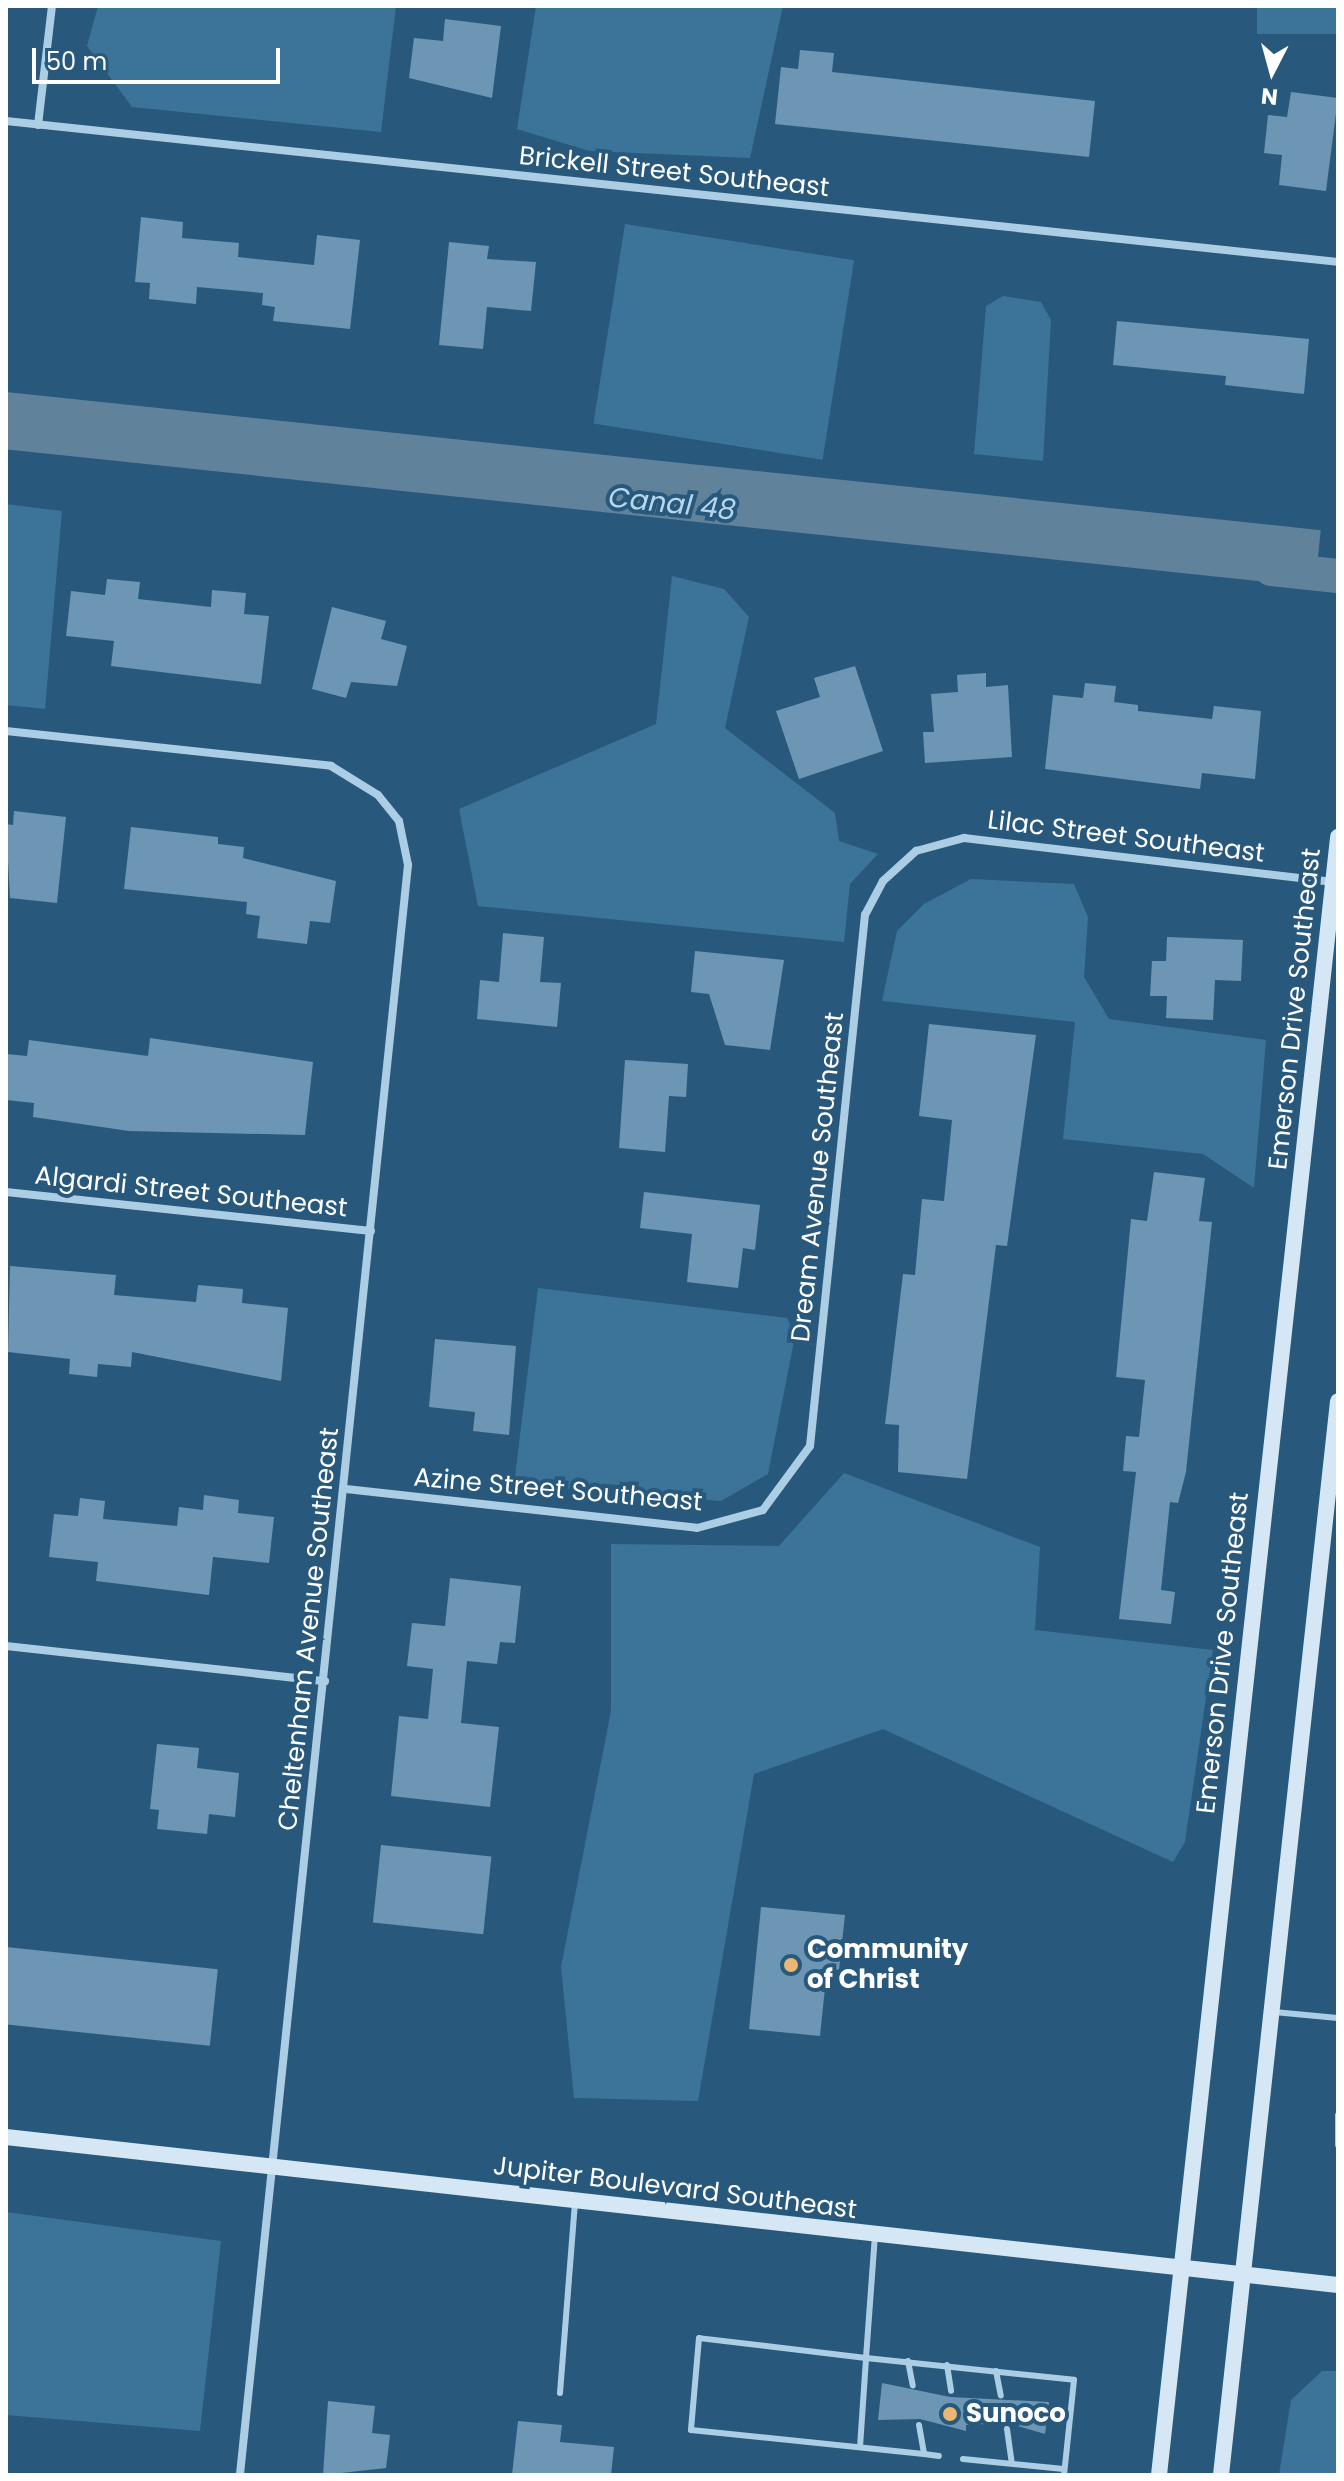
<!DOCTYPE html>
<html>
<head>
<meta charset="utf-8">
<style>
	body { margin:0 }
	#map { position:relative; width:1344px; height:2481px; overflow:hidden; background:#28597c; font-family:Poppins,sans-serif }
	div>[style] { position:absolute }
	.green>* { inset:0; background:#3c7399; transform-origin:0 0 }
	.water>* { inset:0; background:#60839b; transform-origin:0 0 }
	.canal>* { height:34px; margin:-17px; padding:0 17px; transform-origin:17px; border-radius:17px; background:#60839b }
	.building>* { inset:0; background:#6c96b3; transform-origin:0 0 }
	.lane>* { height:6px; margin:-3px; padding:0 3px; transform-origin:3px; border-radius:3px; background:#accee4 }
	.street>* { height:8px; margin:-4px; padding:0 4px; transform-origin:4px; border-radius:4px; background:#accee4 }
	.secondary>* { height:16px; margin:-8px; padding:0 8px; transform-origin:8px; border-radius:8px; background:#d5e7f4 }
	.dots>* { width:22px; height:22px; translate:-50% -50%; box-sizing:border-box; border:4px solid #28597c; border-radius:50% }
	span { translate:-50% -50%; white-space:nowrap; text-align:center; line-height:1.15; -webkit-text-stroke:8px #28597c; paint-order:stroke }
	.street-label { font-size:26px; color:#fff }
	.poi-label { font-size:26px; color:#fff; font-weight:700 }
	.left { translate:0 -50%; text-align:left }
	.water-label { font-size:28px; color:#b8d7ec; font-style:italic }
	.frame { position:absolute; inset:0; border:8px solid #fff; pointer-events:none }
	.north { position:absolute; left:1232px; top:32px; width:80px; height:80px; -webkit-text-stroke:6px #28597c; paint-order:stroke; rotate:186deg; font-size:22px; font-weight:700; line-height:32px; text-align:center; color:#fff }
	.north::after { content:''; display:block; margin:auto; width:28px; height:36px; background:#fff; clip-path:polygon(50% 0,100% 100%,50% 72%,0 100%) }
	.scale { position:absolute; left:32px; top:48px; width:248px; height:36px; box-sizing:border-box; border:4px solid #fff; border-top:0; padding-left:10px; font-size:24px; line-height:28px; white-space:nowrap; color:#fff; -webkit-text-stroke:6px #28597c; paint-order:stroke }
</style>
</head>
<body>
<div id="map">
	<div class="green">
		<div style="clip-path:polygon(98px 6px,396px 6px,381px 132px,132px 107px,87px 46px)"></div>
		<div style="clip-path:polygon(536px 6px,783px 6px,750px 158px,589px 151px,517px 129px)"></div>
		<div style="left:1257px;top:6px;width:81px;height:28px"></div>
		<div style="left:625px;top:224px;width:232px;height:202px;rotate:9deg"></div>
		<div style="clip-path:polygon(1003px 296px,1041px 302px,1051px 320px,1043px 461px,974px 454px,986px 306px)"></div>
		<div style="clip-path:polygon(6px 504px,62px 511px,45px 709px,6px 705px)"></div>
		<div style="clip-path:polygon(672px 576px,724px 589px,749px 617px,725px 728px,835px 813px,839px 841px,878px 854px,850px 884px,844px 942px,478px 906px,459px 809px,656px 724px)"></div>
		<div style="clip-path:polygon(971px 879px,1074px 884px,1088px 917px,1084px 977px,1109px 1019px,1266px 1040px,1254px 1188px,1203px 1154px,1063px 1139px,1075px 1022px,882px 1001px,897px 931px,924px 904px)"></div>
		<div style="clip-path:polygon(538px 1288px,787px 1318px,795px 1336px,768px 1474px,721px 1501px,514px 1484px)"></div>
		<div style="clip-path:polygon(844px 1473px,1040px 1547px,1035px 1630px,1213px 1650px,1185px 1842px,1173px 1862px,883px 1729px,754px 1774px,698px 2101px,574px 2098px,561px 1967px,611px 1711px,611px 1544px,779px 1546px)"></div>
		<div style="clip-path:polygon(6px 2212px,221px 2241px,200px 2431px,6px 2415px)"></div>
		<div style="clip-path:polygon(1322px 2371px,1338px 2371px,1338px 2475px,1279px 2475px,1291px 2400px)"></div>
	</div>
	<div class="water">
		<div style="left:6px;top:392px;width:1322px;height:57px;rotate:6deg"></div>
	</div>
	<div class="canal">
		<div style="left:1271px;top:569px;width:67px;rotate:6deg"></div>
	</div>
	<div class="building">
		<div style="clip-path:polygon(445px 19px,501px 26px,492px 98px,409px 78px,414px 38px,443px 41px)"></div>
		<div style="clip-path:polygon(800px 50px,834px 53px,832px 72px,1095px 101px,1089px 157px,775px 124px,781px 67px,798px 69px)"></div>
		<div style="clip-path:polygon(1291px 92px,1338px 98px,1326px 191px,1279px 185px,1282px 155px,1264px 153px,1268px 115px,1287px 117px)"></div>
		<div style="clip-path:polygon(141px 217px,183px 222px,182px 238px,239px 243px,238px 257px,314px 265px,317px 235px,360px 240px,350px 329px,273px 321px,275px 307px,262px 305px,263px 293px,197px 287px,196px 304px,149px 299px,150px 283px,135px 282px)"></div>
		<div style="clip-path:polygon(449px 242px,489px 246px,487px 259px,536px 262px,531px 311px,487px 307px,483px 349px,439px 345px)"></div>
		<div style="clip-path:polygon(1117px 321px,1309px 339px,1304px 394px,1225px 385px,1226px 376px,1113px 365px)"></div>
		<div style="clip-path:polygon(107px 579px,140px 582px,138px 599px,211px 607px,212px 590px,246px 593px,244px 614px,269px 616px,261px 684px,111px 666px,114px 641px,66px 636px,71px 591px,105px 595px)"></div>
		<div style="clip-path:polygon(332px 607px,386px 621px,381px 639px,407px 646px,397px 686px,351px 682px,346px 698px,312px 689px)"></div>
		<div style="clip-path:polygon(855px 666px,883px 751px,799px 779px,776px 711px,820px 697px,814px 678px)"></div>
		<div style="clip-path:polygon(986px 673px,986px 687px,1008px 685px,1012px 757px,925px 763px,923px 732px,934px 732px,931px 694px,958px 692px,957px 675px)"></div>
		<div style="clip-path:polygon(1085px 683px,1116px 686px,1114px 702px,1138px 705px,1138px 711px,1212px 719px,1214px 706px,1261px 711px,1255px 779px,1202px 773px,1200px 789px,1045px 769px,1053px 695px,1083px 698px)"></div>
		<div style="clip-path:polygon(14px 811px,66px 817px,57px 903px,10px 898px,6px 824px,13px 825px)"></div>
		<div style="clip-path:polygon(131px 827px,218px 837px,218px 844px,244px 847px,243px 858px,336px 881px,330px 923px,310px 921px,307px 944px,257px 938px,260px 916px,246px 914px,247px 902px,124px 889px)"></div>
		<div style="clip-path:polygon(503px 933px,544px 937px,540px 982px,561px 983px,557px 1027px,477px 1019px,480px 980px,499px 982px)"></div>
		<div style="clip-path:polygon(1167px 937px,1243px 940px,1241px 981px,1215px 980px,1213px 1020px,1166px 1018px,1167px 996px,1150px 996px,1152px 961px,1166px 961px)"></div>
		<div style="clip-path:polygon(695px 951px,784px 960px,770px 1050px,725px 1045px,709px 994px,691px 992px)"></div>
		<div style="clip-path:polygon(929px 1024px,1036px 1035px,1007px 1246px,996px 1245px,967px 1479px,898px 1472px,899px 1425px,885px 1424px,903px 1274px,915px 1275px,922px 1199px,944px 1201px,952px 1120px,919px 1116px)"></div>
		<div style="clip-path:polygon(150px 1038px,313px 1062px,305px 1135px,129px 1131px,33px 1117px,34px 1103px,6px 1100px,6px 1054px,27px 1056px,29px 1040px,148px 1056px)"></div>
		<div style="clip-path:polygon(625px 1060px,688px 1064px,686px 1097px,669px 1096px,665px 1152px,619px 1148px)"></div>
		<div style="clip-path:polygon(1154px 1172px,1205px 1178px,1199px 1221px,1212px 1222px,1186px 1472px,1178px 1503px,1170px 1502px,1161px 1590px,1175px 1592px,1171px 1624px,1119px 1619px,1136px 1472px,1123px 1471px,1126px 1436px,1139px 1437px,1145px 1380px,1116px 1377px,1131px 1219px,1147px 1221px)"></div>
		<div style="clip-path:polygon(644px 1192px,760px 1205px,755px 1250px,743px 1248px,738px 1288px,687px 1282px,692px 1234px,640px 1228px)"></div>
		<div style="clip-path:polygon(10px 1266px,116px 1275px,114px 1295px,196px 1302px,198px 1285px,243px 1289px,242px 1303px,288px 1308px,281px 1381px,132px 1352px,131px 1367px,98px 1364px,97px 1377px,69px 1374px,70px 1359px,8px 1352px)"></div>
		<div style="clip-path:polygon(435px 1339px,516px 1346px,509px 1435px,473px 1431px,475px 1412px,429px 1407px)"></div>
		<div style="clip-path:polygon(204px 1495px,239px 1500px,238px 1513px,274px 1517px,269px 1563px,213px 1557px,209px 1595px,96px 1581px,98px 1562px,49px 1557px,54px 1514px,78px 1516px,80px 1498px,105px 1501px,103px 1519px,177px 1526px,179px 1507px,203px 1510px)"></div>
		<div style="clip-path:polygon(450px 1578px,521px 1586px,515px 1643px,500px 1642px,497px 1664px,467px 1661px,461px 1723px,499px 1727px,490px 1807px,391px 1796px,399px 1716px,428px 1719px,433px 1669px,407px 1666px,412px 1623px,445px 1626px)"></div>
		<div style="clip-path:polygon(157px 1744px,199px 1748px,197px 1768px,239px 1773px,235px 1817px,209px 1814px,207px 1834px,157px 1829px,159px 1810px,150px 1809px)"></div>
		<div style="left:381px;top:1845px;width:111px;height:78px;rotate:6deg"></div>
		<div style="clip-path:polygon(761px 1907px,845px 1915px,839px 1970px,827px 1969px,820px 2036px,749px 2029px)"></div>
		<div style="left:6px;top:1947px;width:213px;height:77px;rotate:6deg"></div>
		<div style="clip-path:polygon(882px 2383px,950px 2397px,1049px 2402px,1045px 2434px,1007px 2423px,966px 2425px,966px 2431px,920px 2419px,878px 2420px)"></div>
		<div style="clip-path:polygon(328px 2401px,375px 2406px,372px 2433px,390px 2435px,386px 2468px,323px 2475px)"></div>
		<div style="clip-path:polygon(518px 2421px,562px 2425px,560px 2442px,614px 2447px,611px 2475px,512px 2475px)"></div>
	</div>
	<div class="lane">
		<div style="left:1274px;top:2012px;width:64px;rotate:5.4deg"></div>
		<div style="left:1338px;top:2115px;width:30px;rotate:90deg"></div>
		<div style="left:875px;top:2235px;width:123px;rotate:94.2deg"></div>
		<div style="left:866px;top:2358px;width:209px;rotate:6deg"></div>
		<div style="left:1074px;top:2380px;width:96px;rotate:96deg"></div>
		<div style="left:908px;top:2361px;width:25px;rotate:79deg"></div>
		<div style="left:947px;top:2365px;width:26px;rotate:81deg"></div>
		<div style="left:996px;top:2371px;width:25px;rotate:79deg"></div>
		<div style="left:560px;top:2393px;width:193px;rotate:-85.5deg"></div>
		<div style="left:919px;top:2425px;width:29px;rotate:80deg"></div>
		<div style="left:1007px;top:2429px;width:34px;rotate:82deg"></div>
		<div style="left:860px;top:2447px;width:89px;rotate:-86.1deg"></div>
		<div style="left:866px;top:2358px;width:168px;rotate:-173.2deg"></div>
		<div style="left:699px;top:2338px;width:92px;rotate:95deg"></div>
		<div style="left:691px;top:2430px;width:234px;rotate:5.9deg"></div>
		<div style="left:924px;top:2454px;width:15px;rotate:8deg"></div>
		<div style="left:963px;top:2459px;width:101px;rotate:5.7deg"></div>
	</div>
	<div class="street">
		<div style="left:6px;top:121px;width:1339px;rotate:6.04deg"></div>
		<div style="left:38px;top:125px;width:120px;rotate:-83.3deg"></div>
		<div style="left:6px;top:731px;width:327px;rotate:6.1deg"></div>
		<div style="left:331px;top:766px;width:55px;rotate:31.7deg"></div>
		<div style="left:378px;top:795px;width:33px;rotate:51deg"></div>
		<div style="left:399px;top:821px;width:45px;rotate:78.4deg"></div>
		<div style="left:408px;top:865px;width:1619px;rotate:95.96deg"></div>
		<div style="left:6px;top:1192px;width:367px;rotate:6.1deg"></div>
		<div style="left:346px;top:1489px;width:353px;rotate:6.3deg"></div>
		<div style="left:697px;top:1528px;width:68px;rotate:-15.3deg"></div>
		<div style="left:763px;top:1510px;width:79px;rotate:-53.7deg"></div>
		<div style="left:810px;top:1446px;width:534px;rotate:-84.09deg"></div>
		<div style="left:865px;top:915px;width:38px;rotate:-62deg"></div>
		<div style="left:883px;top:881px;width:45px;rotate:-42.3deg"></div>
		<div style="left:916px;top:851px;width:50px;rotate:-15.2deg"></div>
		<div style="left:964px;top:838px;width:372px;rotate:6.8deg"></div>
		<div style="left:6px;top:1646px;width:321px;rotate:6.3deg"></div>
	</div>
	<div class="secondary">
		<div style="left:6px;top:2137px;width:1340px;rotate:6.34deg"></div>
		<div style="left:1159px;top:2475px;width:1648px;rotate:-83.76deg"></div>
		<div style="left:1221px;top:2475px;width:1080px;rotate:-83.78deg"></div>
	</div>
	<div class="dots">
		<div style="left:791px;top:1965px;background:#ebb773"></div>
		<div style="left:950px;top:2414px;background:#ebb773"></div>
	</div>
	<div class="street-label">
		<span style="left:674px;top:172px;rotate:6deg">Brickell Street Southeast</span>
		<span style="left:1126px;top:837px;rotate:7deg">Lilac Street Southeast</span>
		<span style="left:1295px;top:1009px;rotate:-84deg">Emerson Drive Southeast</span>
		<span style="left:818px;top:1177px;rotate:-84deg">Dream Avenue Southeast</span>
		<span style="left:191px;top:1192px;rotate:6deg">Algardi Street Southeast</span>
		<span style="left:558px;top:1490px;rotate:5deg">Azine Street Southeast</span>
		<span style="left:309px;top:1629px;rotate:-84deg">Cheltenham Avenue Southeast</span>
		<span style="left:1223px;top:1653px;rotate:-84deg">Emerson Drive Southeast</span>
		<span style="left:675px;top:2188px;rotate:7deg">Jupiter Boulevard Southeast</span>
	</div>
	<div class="poi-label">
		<span class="left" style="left:807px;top:1965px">Community<br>of Christ</span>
		<span class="left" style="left:966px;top:2414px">Sunoco</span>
	</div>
	<div class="water-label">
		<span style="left:672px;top:504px;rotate:6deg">Canal 48</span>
	</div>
	<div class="frame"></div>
	<div class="north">N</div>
	<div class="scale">50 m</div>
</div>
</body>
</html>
